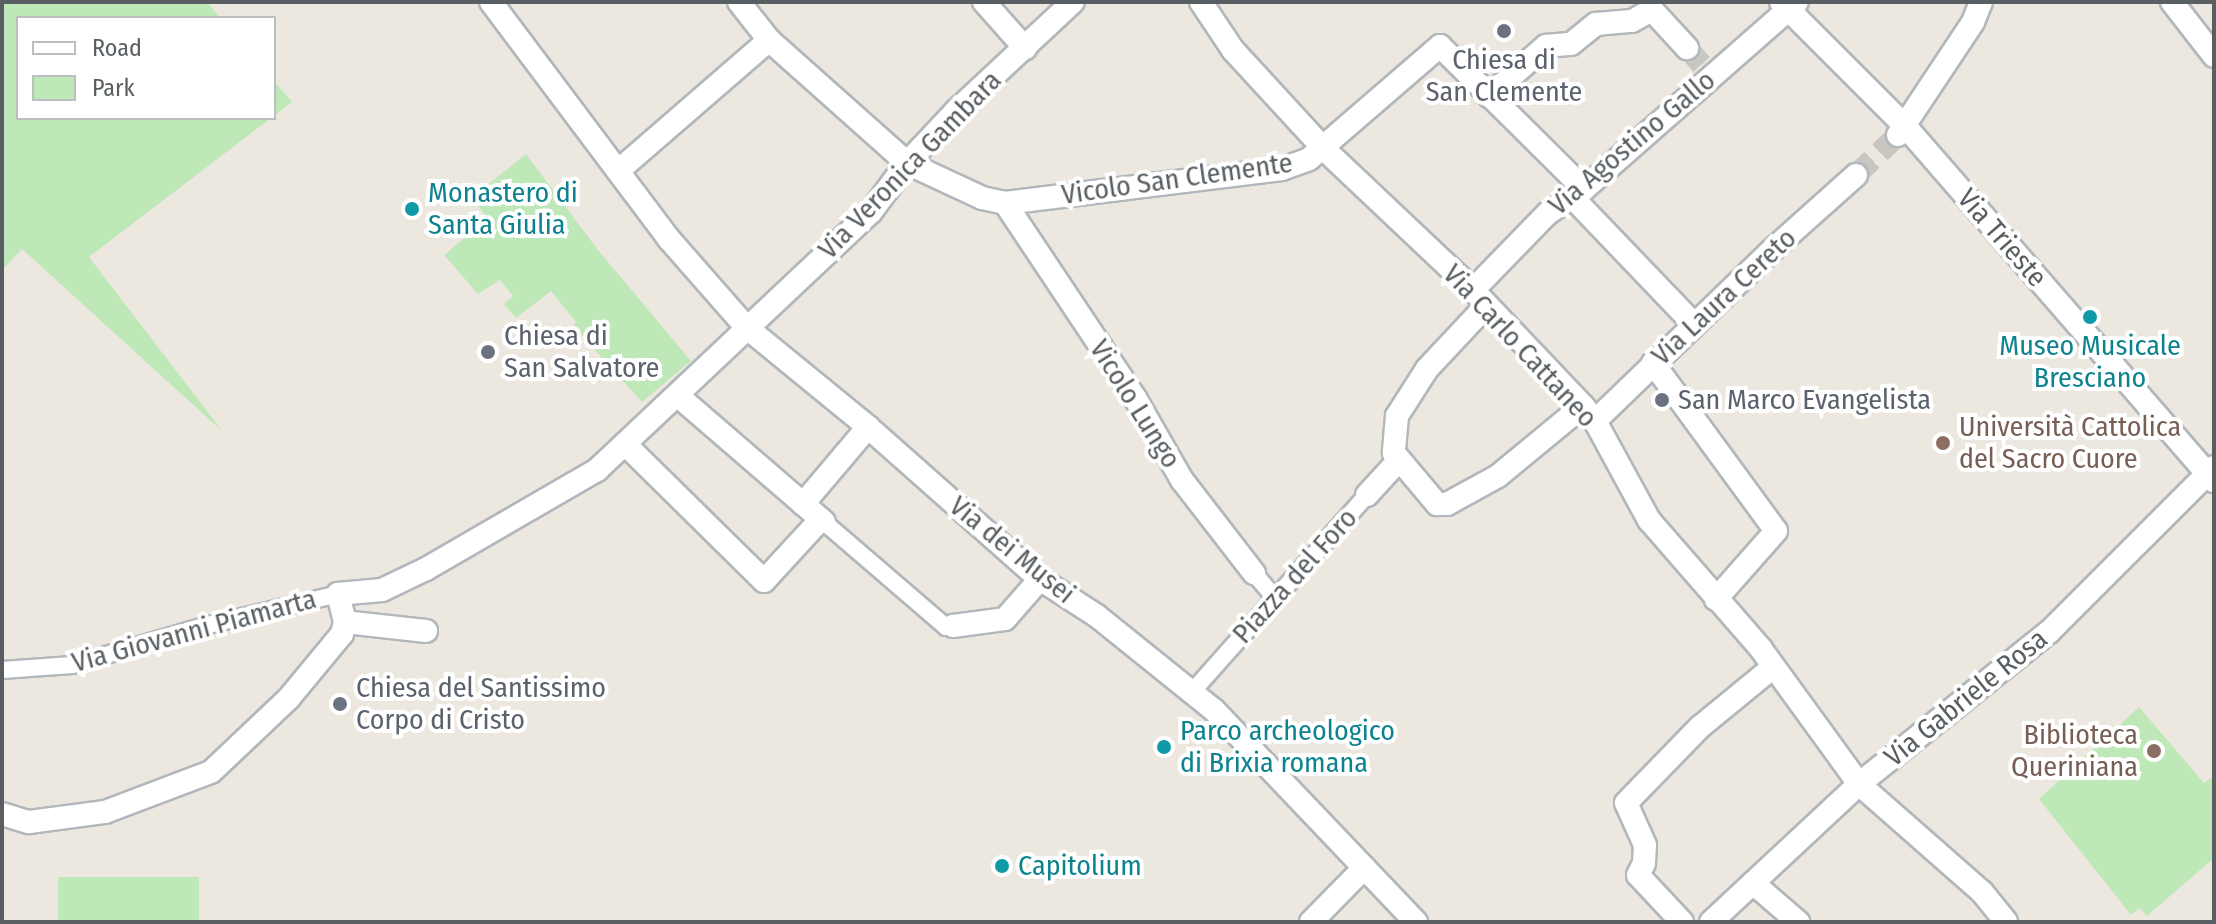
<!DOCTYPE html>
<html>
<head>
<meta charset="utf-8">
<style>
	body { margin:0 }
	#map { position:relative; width:2216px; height:924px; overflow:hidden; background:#ede8df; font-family:"Fira Sans Condensed",sans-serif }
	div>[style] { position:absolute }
	.green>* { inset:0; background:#bfe8b8; transform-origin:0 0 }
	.minor-tunnel>* { height:22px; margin-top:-11px; transform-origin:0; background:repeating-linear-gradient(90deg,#c8c6c0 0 22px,transparent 0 33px) }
	.roads { filter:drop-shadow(2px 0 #b2b7bc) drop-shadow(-2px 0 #b2b7bc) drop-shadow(0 2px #b2b7bc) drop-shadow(0 -2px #b2b7bc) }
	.pedestrian>* { height:16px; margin:-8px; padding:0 8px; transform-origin:8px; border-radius:8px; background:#fff }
	.minor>* { height:22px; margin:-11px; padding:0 11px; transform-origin:11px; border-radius:11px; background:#fff }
	.dots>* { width:22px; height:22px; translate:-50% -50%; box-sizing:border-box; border:4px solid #fff; border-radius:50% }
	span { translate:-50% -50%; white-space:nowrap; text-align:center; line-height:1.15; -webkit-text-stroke:8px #fff; paint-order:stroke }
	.worship-label { font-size:28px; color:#5b616d }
	.left { translate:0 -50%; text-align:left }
	.street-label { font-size:28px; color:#585e62 }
	.culture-label { font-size:28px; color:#0d838f }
	.education-label { font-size:28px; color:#785e54 }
	.right { translate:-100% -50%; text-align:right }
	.frame { position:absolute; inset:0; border:4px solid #585e62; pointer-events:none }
	.legend { position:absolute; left:16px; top:16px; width:260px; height:104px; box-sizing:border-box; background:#fff; border:2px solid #bcbfc0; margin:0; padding:10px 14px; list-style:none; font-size:24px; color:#585e62 }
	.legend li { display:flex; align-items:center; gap:16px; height:40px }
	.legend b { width:40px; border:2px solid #bcbfc0 }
</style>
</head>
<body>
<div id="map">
	<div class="green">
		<div style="clip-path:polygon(2px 2px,207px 2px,220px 18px,18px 18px,18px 118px,271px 118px,89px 257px,223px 432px,22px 249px,2px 270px)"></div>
		<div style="clip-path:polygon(274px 81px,292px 102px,274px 116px)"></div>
		<div style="clip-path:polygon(526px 154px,598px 250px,691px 361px,642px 402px,573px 326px,576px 322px,551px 291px,516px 318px,504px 304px,513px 296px,500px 280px,478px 294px,444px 255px,488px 218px,471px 198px)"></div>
		<div style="clip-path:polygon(2139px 707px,2204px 783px,2214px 776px,2214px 858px,2147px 916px,2139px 908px,2131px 915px,2039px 799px)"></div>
		<div style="left:199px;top:877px;width:45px;height:141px;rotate:90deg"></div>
	</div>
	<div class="minor-tunnel">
		<div style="left:1687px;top:48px;width:31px;rotate:48deg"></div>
		<div style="left:1856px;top:175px;width:58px;rotate:-43.6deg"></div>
	</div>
	<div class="roads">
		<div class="pedestrian">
			<div style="left:824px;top:522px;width:161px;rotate:40.7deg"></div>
			<div style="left:946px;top:627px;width:7px;rotate:-8deg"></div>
			<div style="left:1254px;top:573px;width:33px;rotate:50deg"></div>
			<div style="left:2px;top:670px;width:70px;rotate:-4.1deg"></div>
			<div style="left:72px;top:665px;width:142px;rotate:-16.4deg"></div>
			<div style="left:208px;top:625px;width:134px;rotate:-13.4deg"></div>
			<div style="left:1192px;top:692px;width:264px;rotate:-48.4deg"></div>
		</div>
		<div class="minor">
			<div style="left:491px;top:2px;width:296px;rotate:53.1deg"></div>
			<div style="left:669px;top:239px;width:117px;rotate:48.8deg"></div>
			<div style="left:746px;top:327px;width:158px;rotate:39.3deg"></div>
			<div style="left:868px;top:427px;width:230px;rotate:41.5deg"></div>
			<div style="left:1040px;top:579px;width:68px;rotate:33deg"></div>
			<div style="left:1097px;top:616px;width:150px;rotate:38.8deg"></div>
			<div style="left:1214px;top:710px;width:293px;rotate:46.4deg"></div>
			<div style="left:739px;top:2px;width:48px;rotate:51.7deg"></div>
			<div style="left:769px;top:40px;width:185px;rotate:41.7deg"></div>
			<div style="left:907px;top:163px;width:83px;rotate:25deg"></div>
			<div style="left:982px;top:198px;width:24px;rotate:12deg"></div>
			<div style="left:1005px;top:203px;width:279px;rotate:-7deg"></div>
			<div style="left:1282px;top:169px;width:29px;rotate:-20deg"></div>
			<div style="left:1309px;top:159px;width:173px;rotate:-40.8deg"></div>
			<div style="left:1440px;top:46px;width:203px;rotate:44.8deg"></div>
			<div style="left:984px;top:2px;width:62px;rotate:48.3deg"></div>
			<div style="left:1201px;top:2px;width:58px;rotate:56.3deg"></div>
			<div style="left:1233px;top:50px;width:133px;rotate:47.4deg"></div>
			<div style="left:1323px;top:148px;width:207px;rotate:43.4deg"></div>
			<div style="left:1473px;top:290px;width:160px;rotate:46.5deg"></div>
			<div style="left:1583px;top:406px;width:19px;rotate:51deg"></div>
			<div style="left:1595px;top:421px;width:113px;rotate:61.4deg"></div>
			<div style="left:1649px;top:520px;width:171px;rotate:49deg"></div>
			<div style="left:1761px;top:649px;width:167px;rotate:54deg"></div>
			<div style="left:1859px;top:784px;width:164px;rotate:41.3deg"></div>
			<div style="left:1982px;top:892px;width:38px;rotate:51deg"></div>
			<div style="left:1781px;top:2px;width:177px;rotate:45deg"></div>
			<div style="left:1906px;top:127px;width:469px;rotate:49deg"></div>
			<div style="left:2172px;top:2px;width:68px;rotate:52.1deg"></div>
			<div style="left:1489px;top:96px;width:76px;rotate:-41.3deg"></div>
			<div style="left:1546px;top:46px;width:25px;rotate:-5deg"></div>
			<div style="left:1571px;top:44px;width:32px;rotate:-39deg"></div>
			<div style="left:1596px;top:24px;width:36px;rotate:-5deg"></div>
			<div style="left:1632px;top:21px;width:23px;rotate:-29deg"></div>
			<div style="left:1652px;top:10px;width:52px;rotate:47.4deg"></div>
			<div style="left:1898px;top:135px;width:136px;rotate:-56.4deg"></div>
			<div style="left:1973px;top:22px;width:22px;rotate:-68deg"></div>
			<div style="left:618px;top:171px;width:200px;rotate:-40.9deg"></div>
			<div style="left:1572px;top:197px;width:176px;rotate:46.2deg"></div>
			<div style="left:1005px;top:203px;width:234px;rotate:56.3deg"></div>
			<div style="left:1135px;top:398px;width:95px;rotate:60.2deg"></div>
			<div style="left:1182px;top:480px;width:118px;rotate:52.3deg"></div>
			<div style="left:1473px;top:290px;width:107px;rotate:-45.8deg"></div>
			<div style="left:1548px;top:213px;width:43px;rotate:-33.7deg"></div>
			<div style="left:1584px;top:189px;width:283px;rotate:-41.3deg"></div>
			<div style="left:1485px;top:307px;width:85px;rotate:133.1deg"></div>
			<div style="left:1427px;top:369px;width:56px;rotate:122.6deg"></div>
			<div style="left:1397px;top:416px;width:37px;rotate:95deg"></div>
			<div style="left:1394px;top:453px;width:67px;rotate:49.9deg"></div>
			<div style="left:1437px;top:504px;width:10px"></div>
			<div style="left:1447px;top:504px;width:58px;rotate:-28.8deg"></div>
			<div style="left:1498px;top:476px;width:110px;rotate:-39.5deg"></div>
			<div style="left:1653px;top:363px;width:208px;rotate:53.8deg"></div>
			<div style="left:1776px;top:531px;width:91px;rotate:131.4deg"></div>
			<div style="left:677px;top:395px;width:194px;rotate:40.8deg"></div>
			<div style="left:1595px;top:421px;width:245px;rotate:-44deg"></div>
			<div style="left:1771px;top:251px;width:114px;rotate:-41.8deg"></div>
			<div style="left:625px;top:444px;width:195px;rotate:44.6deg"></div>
			<div style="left:764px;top:581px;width:84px;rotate:-47.4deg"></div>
			<div style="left:1367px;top:495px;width:47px;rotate:-47.6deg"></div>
			<div style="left:803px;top:504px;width:101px;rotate:-49.8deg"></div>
			<div style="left:953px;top:626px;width:52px;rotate:-7.7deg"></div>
			<div style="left:1005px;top:619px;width:53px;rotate:-48.8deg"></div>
			<div style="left:426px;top:631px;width:81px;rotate:-173.7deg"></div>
			<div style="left:345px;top:622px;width:29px;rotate:-104deg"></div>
			<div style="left:338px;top:594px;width:44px;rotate:-5.2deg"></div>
			<div style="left:382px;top:590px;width:49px;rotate:-25.5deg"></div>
			<div style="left:426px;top:569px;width:198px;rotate:-30.1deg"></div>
			<div style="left:597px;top:470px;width:376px;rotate:-43.3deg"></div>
			<div style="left:871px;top:212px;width:61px;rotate:-53.7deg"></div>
			<div style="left:907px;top:163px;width:73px;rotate:-46.7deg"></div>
			<div style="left:957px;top:110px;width:158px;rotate:-43deg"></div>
			<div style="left:2px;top:814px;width:28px;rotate:17deg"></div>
			<div style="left:29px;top:822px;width:77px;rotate:-7.5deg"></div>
			<div style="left:105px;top:812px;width:113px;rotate:-20.7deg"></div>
			<div style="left:211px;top:772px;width:108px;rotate:-43.5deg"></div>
			<div style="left:289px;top:698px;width:83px;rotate:-50.4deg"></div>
			<div style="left:342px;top:634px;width:12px;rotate:-76deg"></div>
			<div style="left:1753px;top:883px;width:60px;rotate:40.9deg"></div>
			<div style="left:1311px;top:922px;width:76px;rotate:-45.5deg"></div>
			<div style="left:1682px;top:922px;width:64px;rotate:-133.1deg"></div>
			<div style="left:1638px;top:875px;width:13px;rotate:-63deg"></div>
			<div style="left:1644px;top:863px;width:18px;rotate:-87deg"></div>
			<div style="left:1645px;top:845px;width:46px;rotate:-114.3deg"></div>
			<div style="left:1626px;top:803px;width:106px;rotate:-45.8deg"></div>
			<div style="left:1700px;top:727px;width:93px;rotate:-39.3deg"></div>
			<div style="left:1711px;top:922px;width:202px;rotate:-43deg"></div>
			<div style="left:1859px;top:784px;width:243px;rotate:-38.7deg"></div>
			<div style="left:2049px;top:632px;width:233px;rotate:-45deg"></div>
		</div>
	</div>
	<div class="dots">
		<div style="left:1504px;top:31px;background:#6b7280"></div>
		<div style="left:412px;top:209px;background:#0f9aa8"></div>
		<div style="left:2090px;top:317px;background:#0f9aa8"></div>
		<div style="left:488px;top:352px;background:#6b7280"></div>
		<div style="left:1662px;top:400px;background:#6b7280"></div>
		<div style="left:1943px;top:443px;background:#8d6e63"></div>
		<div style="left:340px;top:704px;background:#6b7280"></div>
		<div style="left:1164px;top:747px;background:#0f9aa8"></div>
		<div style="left:2154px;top:751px;background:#8d6e63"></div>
		<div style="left:1002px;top:866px;background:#0f9aa8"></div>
	</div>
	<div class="worship-label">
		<span style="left:1504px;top:76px">Chiesa di<br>San Clemente</span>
		<span class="left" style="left:504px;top:352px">Chiesa di<br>San Salvatore</span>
		<span class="left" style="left:1678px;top:400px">San Marco Evangelista</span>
		<span class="left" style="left:356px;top:704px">Chiesa del Santissimo<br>Corpo di Cristo</span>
	</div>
	<div class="street-label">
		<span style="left:1632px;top:143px;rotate:-40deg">Via Agostino Gallo</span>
		<span style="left:910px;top:165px;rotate:-46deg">Via Veronica Gambara</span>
		<span style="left:1177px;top:179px;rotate:-8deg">Vicolo San Clemente</span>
		<span style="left:2002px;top:238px;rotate:49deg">Via Trieste</span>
		<span style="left:1724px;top:297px;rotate:-43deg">Via Laura Cereto</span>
		<span style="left:1520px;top:346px;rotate:47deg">Via Carlo Cattaneo</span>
		<span style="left:1135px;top:404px;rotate:58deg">Vicolo Lungo</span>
		<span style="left:1012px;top:550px;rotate:39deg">Via dei Musei</span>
		<span style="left:1295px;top:576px;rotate:-48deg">Piazza del Foro</span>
		<span style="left:194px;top:631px;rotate:-15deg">Via Giovanni Piamarta</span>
		<span style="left:1966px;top:698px;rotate:-39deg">Via Gabriele Rosa</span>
	</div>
	<div class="culture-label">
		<span class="left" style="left:428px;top:209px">Monastero di<br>Santa Giulia</span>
		<span style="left:2090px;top:362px">Museo Musicale<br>Bresciano</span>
		<span class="left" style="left:1180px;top:747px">Parco archeologico<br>di Brixia romana</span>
		<span class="left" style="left:1018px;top:866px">Capitolium</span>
	</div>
	<div class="education-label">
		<span class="left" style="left:1959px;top:443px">Università Cattolica<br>del Sacro Cuore</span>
		<span class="right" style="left:2138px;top:751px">Biblioteca<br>Queriniana</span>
	</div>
	<div class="frame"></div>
	<ul class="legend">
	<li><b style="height:10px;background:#fff"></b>Road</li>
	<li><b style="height:22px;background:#bfe8b8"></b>Park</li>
	</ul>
</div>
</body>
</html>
